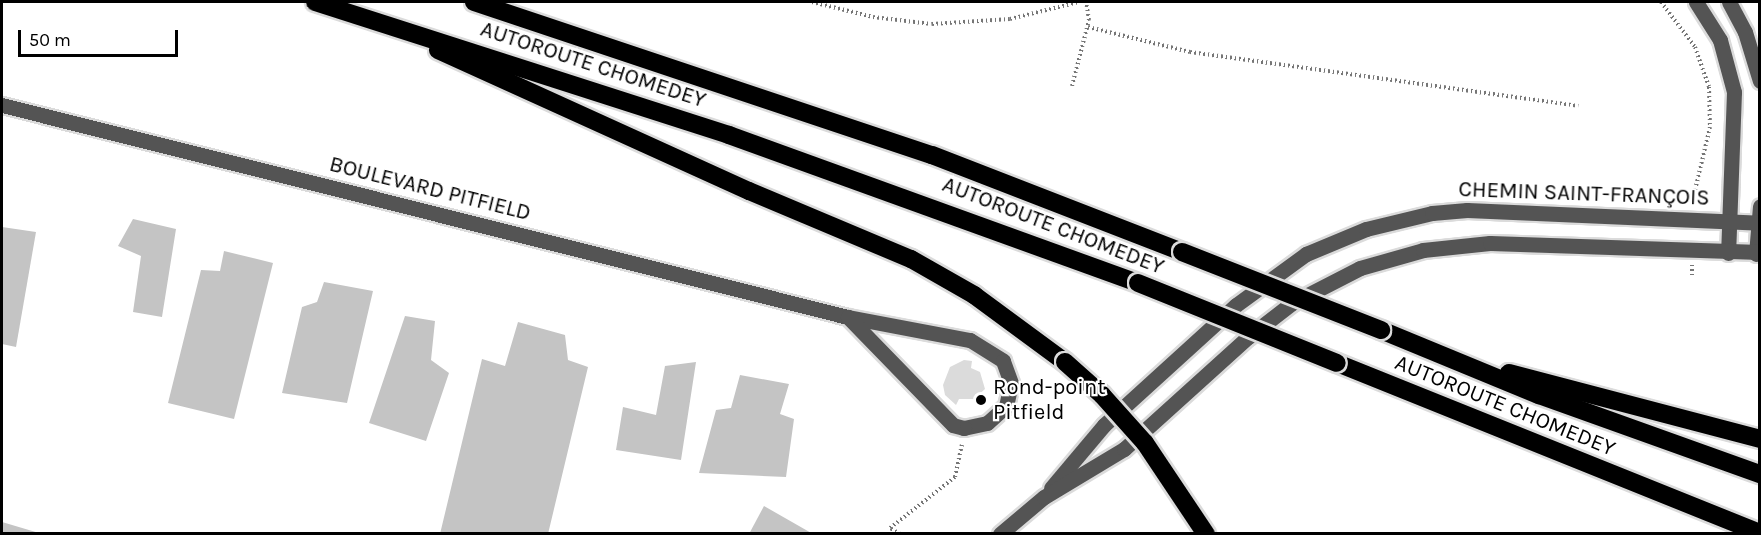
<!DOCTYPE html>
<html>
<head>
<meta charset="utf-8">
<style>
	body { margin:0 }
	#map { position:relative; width:1761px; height:535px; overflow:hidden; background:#fff; font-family:Karla,sans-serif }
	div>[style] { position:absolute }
	.green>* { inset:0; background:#dbdbdb }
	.building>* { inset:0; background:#c4c4c4 }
	.path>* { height:4px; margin-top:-2px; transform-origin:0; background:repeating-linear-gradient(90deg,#767676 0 1.5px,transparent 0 4.5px) }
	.roads { filter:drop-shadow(2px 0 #dbdbdb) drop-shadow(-2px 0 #dbdbdb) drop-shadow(0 2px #dbdbdb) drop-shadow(0 -2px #dbdbdb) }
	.minor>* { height:15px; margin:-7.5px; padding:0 7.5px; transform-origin:7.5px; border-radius:7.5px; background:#545454 }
	.highway>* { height:18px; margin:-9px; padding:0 9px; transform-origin:9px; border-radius:9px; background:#000 }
	.bridges { filter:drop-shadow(2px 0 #dbdbdb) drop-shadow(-2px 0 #dbdbdb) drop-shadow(0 2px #dbdbdb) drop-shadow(0 -2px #dbdbdb) }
	.highway-bridge>* { height:18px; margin:-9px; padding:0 9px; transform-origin:9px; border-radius:9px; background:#000 }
	.dots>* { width:16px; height:16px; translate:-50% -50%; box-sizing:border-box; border:3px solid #fff; border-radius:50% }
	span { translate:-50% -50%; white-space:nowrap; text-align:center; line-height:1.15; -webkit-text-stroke:4.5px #fff; paint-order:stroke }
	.street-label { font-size:22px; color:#000 }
	.poi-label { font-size:22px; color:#000 }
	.left { translate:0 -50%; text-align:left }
	.frame { position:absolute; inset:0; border:3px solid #000; pointer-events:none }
	.scale { position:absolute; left:18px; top:30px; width:160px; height:27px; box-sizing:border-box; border:3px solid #000; border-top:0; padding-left:8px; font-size:18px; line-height:21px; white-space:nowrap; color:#000; -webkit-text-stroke:4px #fff; paint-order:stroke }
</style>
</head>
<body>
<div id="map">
	<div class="green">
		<div style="clip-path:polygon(964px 360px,972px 361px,971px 368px,980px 372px,985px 389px,974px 399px,959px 399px,956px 405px,945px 395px,943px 385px,950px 367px)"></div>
	</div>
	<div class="building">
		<div style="clip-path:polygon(133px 219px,176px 229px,162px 317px,133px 312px,141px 256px,118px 246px)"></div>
		<div style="clip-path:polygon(2px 227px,36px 232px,16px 347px,2px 344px)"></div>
		<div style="clip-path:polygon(224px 251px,273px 263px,234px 419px,168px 403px,201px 270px,220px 271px)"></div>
		<div style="clip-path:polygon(324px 282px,373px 291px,347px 403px,282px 393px,302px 307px,317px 302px)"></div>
		<div style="clip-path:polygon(405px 316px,435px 321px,431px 360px,449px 373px,426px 441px,369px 423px)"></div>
		<div style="clip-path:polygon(518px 322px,565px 335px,568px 360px,588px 367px,548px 534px,440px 534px,482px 359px,505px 366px)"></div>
		<div style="clip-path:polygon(696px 362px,681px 460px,616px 450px,623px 407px,656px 415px,665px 366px)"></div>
		<div style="clip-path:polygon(740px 375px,789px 384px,780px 414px,794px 419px,786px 477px,699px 473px,716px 410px,731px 408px)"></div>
		<div style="clip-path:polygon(764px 506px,813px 534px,749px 534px)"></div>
		<div style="clip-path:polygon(2px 522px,39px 533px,39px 534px,2px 534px)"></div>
	</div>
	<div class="path">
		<div style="left:812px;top:2px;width:63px;rotate:13.8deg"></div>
		<div style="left:873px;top:17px;width:59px;rotate:6.8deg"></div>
		<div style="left:932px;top:24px;width:78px;rotate:-3.7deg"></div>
		<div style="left:1010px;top:19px;width:71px;rotate:-13.8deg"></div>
		<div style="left:1661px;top:2px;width:56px;rotate:52.9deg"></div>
		<div style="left:1695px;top:47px;width:42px;rotate:70.7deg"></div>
		<div style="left:1709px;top:87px;width:40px;rotate:88.6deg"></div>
		<div style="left:1710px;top:127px;width:78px;rotate:103.3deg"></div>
		<div style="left:1088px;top:27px;width:105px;rotate:13.8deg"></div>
		<div style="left:1190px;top:52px;width:392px;rotate:7.9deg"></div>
		<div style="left:1072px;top:86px;width:68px;rotate:-75.6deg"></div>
		<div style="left:1089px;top:20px;width:18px;rotate:-99deg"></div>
		<div style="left:1692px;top:265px;width:12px;rotate:90deg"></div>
		<div style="left:900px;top:534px;width:12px;rotate:-149deg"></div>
		<div style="left:890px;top:528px;width:83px;rotate:-38.1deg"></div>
		<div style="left:955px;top:477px;width:33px;rotate:-78deg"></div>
	</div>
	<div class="roads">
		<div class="minor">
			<div style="left:1696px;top:2px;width:45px;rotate:57.7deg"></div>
			<div style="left:1720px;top:40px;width:54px;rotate:74.9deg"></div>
			<div style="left:1734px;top:92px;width:161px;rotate:92.1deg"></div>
			<div style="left:1729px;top:2px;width:34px;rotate:62deg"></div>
			<div style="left:1745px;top:32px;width:51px;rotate:73deg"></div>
			<div style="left:2px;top:105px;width:872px;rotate:14.07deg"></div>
			<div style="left:848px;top:317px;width:124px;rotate:10.7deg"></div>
			<div style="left:970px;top:340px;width:39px;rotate:32deg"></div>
			<div style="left:1003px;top:361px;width:23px;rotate:70deg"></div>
			<div style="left:1011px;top:383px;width:24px;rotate:102deg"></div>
			<div style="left:1006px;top:406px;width:25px;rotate:138deg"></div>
			<div style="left:987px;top:423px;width:24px;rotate:168deg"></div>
			<div style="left:964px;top:428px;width:11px;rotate:-165deg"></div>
			<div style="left:953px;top:425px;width:151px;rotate:-134.2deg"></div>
			<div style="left:1756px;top:254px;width:48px;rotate:-85.2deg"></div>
			<div style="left:1051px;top:488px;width:82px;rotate:-49.9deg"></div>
			<div style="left:1104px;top:425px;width:178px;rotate:-42.3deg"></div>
			<div style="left:1236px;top:305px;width:87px;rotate:-36.1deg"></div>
			<div style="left:1306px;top:254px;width:65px;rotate:-22.6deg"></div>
			<div style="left:1366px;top:229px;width:68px;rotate:-13.6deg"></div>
			<div style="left:1432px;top:213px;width:35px;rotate:-5deg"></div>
			<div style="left:1467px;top:210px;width:293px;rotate:2.5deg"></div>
			<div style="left:1000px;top:534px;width:57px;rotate:-40.1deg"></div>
			<div style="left:1044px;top:497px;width:93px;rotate:-31deg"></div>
			<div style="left:1124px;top:449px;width:167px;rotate:-42.1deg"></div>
			<div style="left:1248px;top:337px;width:56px;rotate:-37.7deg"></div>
			<div style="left:1292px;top:303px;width:76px;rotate:-27.2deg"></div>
			<div style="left:1360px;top:268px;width:66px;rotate:-15.9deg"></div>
			<div style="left:1423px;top:250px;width:67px;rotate:-6deg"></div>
			<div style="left:1490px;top:243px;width:270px;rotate:1.9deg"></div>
		</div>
		<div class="highway">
			<div style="left:315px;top:2px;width:435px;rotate:17.8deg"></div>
			<div style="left:729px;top:135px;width:435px;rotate:19.9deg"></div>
			<div style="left:474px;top:2px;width:483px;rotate:18.5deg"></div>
			<div style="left:932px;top:155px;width:268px;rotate:21.2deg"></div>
			<div style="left:438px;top:50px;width:341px;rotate:24.4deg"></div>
			<div style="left:749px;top:191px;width:176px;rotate:22.8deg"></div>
			<div style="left:911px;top:259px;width:73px;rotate:29.7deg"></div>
			<div style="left:974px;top:295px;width:113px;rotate:36.4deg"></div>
			<div style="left:1381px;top:330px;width:171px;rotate:22.4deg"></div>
			<div style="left:1539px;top:395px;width:235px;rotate:19.7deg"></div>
			<div style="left:1337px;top:363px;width:456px;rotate:21.9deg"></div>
			<div style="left:1509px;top:373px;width:260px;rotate:14.7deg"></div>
		</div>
	</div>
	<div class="bridges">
		<div class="highway-bridge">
			<div style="left:1182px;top:252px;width:214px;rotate:21.4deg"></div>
			<div style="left:1138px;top:283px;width:214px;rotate:21.9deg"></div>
			<div style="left:1065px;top:362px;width:50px;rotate:41.7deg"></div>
			<div style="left:1102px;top:395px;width:64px;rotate:48.1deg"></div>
			<div style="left:1145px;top:443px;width:110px;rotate:56.2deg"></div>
		</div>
	</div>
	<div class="dots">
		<div style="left:981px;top:400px;background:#000"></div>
	</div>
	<div class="street-label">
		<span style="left:593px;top:65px;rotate:18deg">AUTOROUTE CHOMEDEY</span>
		<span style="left:430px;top:189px;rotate:14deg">BOULEVARD PITFIELD</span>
		<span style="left:1584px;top:194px;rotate:2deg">CHEMIN SAINT-FRANÇOIS</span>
		<span style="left:1053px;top:226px;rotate:21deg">AUTOROUTE CHOMEDEY</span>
		<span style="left:1505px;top:406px;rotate:22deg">AUTOROUTE CHOMEDEY</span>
	</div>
	<div class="poi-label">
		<span class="left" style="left:993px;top:400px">Rond-point<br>Pitfield</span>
	</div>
	<div class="frame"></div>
	<div class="scale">50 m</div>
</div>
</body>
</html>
